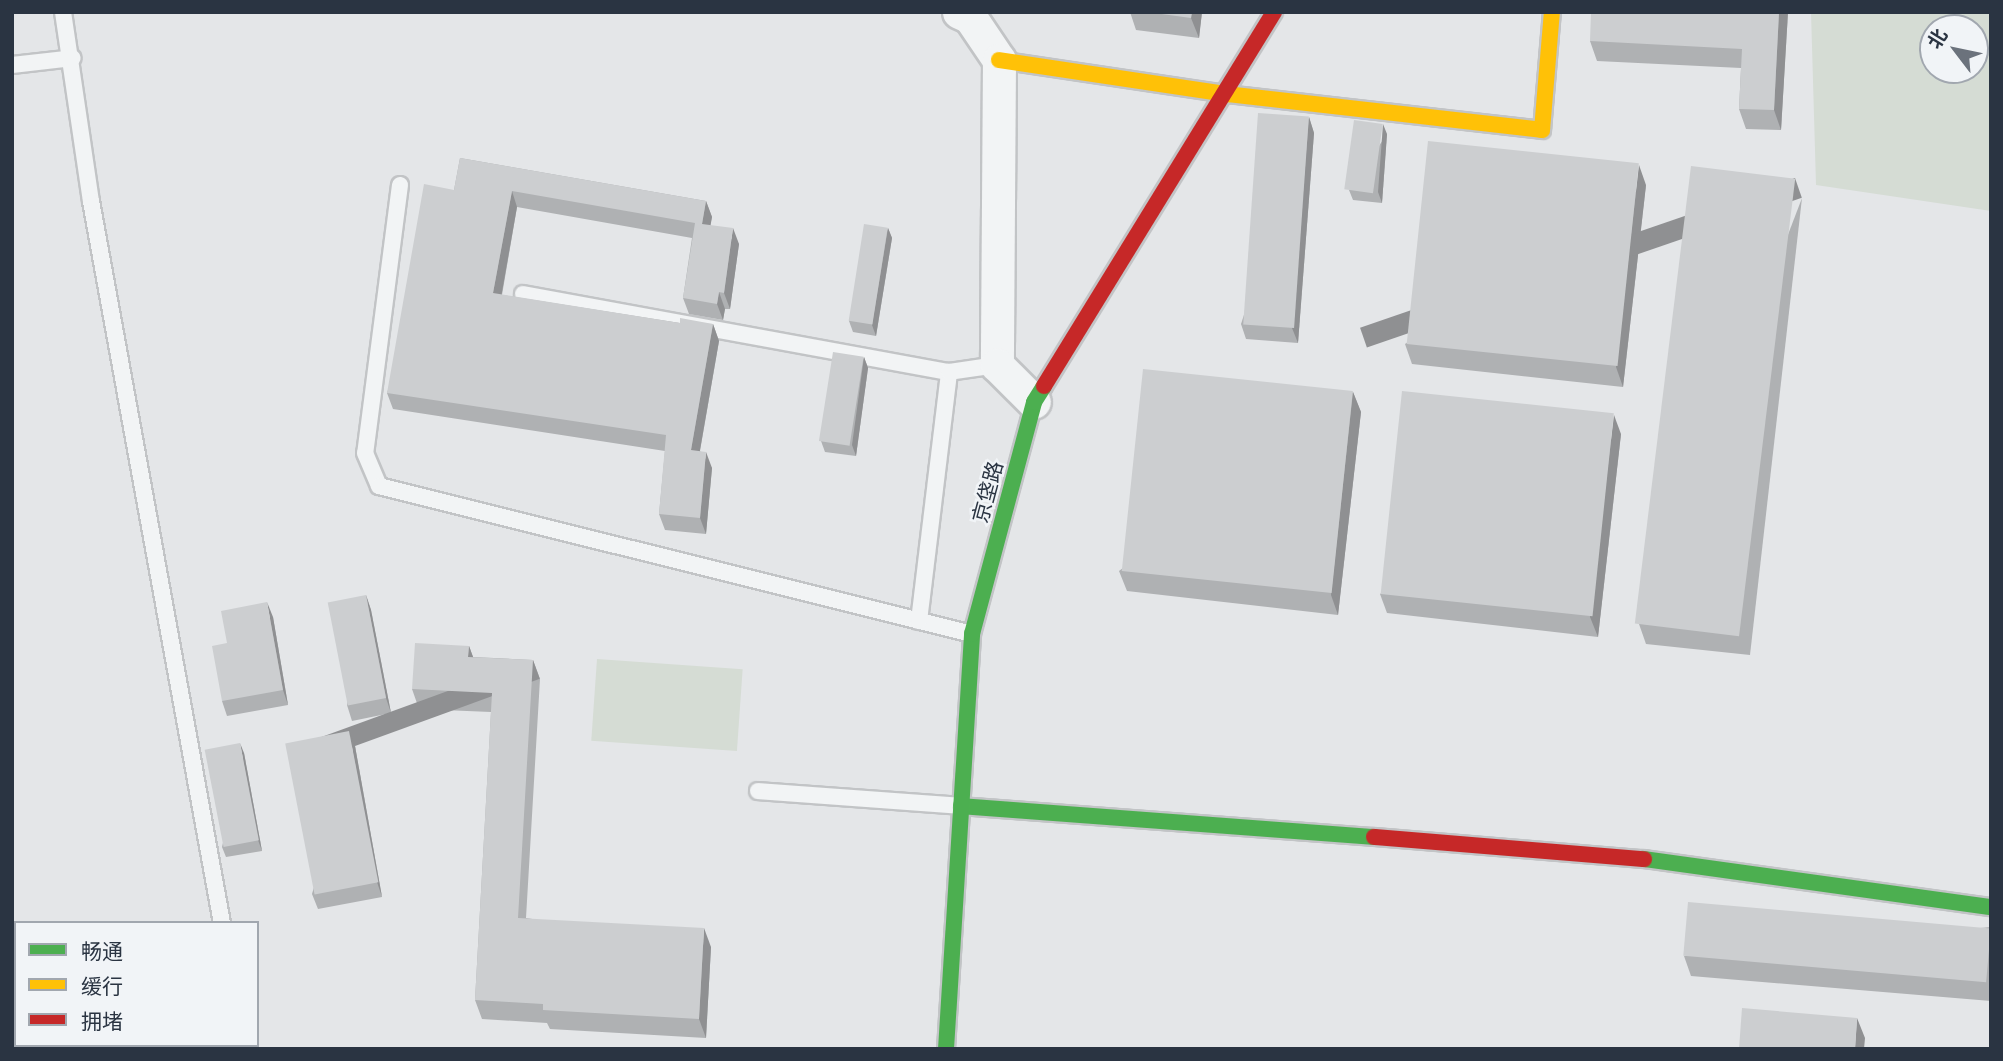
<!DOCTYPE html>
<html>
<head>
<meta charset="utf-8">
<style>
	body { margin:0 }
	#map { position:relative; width:2003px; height:1061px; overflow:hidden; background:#e4e6e8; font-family:Montserrat,"Noto Sans SC",sans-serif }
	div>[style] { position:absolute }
	.green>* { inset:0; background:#d5dcd4; transform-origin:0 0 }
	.roads { filter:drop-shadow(2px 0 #c2c4c6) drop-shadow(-2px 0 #c2c4c6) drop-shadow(0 2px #c2c4c6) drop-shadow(0 -2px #c2c4c6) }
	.lane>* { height:16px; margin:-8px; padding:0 8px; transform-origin:8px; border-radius:8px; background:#f2f4f5 }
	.street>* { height:33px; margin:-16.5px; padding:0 16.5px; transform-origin:16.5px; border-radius:16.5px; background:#f2f4f5 }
	.fast>* { height:16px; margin:-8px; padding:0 8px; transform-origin:8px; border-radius:8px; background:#4caf50 }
	.slow>* { height:16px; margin:-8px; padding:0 8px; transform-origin:8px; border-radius:8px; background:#ffc107 }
	.jam>* { height:16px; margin:-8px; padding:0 8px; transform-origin:8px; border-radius:8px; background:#c62828 }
	.wall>* { inset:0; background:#afb1b3 }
	.shaded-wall>* { inset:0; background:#8f9092; transform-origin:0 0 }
	.building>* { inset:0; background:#ccced0; transform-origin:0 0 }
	span { translate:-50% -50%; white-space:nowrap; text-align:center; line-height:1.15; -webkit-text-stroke:5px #f1f4f7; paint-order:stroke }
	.street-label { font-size:21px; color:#2a3442 }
	.frame { position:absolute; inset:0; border:14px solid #2a3442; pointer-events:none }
	.legend { position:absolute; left:14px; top:921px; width:245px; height:126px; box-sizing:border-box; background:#f1f4f7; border:2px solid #a1a7af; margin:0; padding:9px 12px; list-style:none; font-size:21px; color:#2a3442 }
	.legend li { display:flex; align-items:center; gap:14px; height:35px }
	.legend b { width:35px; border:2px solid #a1a7af }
	.north { position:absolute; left:1919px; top:14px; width:70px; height:70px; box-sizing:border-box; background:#f1f4f7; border:2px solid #a1a7af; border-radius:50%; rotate:302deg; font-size:19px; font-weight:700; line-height:28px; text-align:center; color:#2a3442 }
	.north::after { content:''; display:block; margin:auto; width:24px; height:32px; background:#6b727c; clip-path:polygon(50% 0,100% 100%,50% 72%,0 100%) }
</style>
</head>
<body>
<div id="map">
	<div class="green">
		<div style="clip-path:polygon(evenodd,1811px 12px,1991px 12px,1991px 211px,1816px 185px,1811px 12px,1933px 28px,1975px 28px,1975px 70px,1933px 70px,1933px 28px)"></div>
		<div style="left:597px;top:659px;width:146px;height:82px;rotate:4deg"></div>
	</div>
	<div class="roads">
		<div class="lane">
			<div style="left:63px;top:12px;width:191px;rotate:81.6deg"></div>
			<div style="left:91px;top:201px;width:734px;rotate:79.72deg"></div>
			<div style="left:12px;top:65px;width:61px;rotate:-6.5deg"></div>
			<div style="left:400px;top:185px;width:270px;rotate:97.4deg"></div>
			<div style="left:365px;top:453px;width:36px;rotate:67deg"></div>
			<div style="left:379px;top:486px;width:611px;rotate:14.01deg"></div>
			<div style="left:523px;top:294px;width:433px;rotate:10.4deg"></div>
			<div style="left:919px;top:621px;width:251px;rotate:-83.1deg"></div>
			<div style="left:949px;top:372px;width:49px;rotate:-8.3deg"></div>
			<div style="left:758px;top:791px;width:204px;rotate:4.2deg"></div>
			<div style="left:245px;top:1045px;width:4px;rotate:90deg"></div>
		</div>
		<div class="street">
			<div style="left:959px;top:12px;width:12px;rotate:24deg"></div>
			<div style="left:970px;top:17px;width:52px;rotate:56deg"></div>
			<div style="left:999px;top:60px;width:305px;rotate:90.4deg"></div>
			<div style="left:997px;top:365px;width:52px;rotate:45deg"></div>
		</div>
		<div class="fast">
			<div style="left:961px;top:806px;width:414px;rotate:4.3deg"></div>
			<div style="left:1644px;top:859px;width:350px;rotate:7.9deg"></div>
			<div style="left:946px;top:1049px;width:416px;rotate:-86.4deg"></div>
			<div style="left:972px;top:634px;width:240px;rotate:-75deg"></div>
			<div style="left:1034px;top:402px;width:19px;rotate:-58deg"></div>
		</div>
		<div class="slow">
			<div style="left:999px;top:60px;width:231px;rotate:8.5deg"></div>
			<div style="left:1227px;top:94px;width:317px;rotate:6.5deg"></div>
			<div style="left:1542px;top:130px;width:118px;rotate:-85.2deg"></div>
		</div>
		<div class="jam">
			<div style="left:1044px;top:386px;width:439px;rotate:-58.4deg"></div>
			<div style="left:1374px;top:837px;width:271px;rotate:4.7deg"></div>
		</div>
	</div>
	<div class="wall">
		<div style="clip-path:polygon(1130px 12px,1202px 12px,1199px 38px,1136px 30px)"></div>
		<div style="clip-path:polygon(1788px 12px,1781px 130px,1746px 129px,1739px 109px,1741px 68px,1597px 61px,1590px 41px)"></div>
		<div style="clip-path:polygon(1309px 117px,1314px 133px,1298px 343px,1246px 339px,1241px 324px)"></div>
		<div style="clip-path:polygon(1387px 134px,1382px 203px,1353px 200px,1349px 190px)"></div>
		<div style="clip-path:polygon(460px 158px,706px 201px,712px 217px,710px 225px,739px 244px,730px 309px,725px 309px,723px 320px,689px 314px,683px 298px,692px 238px,517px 207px,502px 295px,680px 323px,713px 324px,719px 341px,700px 451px,712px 468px,706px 534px,665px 530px,659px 514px,665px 451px,393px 409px,387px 393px,454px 190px)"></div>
		<div style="clip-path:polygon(1646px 185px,1623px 387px,1412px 364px,1405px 344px)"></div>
		<div style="clip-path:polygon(1802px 198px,1750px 655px,1646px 644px,1639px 624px)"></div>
		<div style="clip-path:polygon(888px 228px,892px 238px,876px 336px,853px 332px,849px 321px)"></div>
		<div style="clip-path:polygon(864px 357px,868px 368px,856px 456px,825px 452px,821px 441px)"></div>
		<div style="clip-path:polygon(1353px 392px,1361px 412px,1338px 615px,1127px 591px,1119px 571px)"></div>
		<div style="clip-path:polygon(1621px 434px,1598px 637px,1387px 613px,1380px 594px)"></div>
		<div style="clip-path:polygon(366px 595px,371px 610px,391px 713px,352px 721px,347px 705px)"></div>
		<div style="clip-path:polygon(273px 617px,288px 705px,227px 716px,222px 701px,227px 643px)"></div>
		<div style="clip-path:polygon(469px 646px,473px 657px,533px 660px,540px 679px,526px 918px,711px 947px,706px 1038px,550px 1029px,547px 1023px,482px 1019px,475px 1000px,491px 712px,419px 709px,412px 689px)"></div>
		<div style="clip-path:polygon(355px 746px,382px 897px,318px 909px,312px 894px)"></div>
		<div style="clip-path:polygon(244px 753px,262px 851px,226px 857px,222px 847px)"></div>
		<div style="clip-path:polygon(1991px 927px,1991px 1001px,1691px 976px,1684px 956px)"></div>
	</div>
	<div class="shaded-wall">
		<div style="clip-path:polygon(1192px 12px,1202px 12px,1199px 38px,1191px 18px)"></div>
		<div style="clip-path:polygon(1779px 12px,1788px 12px,1781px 130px,1774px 110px)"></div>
		<div style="clip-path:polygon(1309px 117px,1314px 133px,1298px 343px,1292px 328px)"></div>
		<div style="clip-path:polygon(1383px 124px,1387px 134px,1382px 203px,1378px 192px)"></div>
		<div style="clip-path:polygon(1639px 165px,1646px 185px,1623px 387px,1616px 367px)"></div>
		<div style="left:1795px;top:178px;width:21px;height:460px;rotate:71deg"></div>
		<div style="clip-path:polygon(512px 191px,517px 207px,499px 309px,493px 293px)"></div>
		<div style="clip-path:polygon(706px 201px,712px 217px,708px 240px,702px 224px)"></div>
		<div style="clip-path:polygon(733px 228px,739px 244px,730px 309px,724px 293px)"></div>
		<div style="clip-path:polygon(888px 228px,892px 238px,876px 336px,872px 325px)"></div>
		<div style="clip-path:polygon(719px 292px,725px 309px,723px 320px,717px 304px)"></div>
		<div style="clip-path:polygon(713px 324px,719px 341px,697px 467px,691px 450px)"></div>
		<div style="clip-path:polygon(864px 357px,868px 368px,856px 456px,852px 445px)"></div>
		<div style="clip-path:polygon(1353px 392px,1361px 412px,1338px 615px,1331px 595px)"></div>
		<div style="clip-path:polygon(1614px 415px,1621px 434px,1598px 637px,1590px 617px)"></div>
		<div style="clip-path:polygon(706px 452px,712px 468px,706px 534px,700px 518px)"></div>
		<div style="clip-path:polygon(366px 595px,371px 610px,391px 713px,386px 698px)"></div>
		<div style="clip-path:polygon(267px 602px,273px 617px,288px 705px,283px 690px)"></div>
		<div style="clip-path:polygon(469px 646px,476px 665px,468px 657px)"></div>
		<div style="left:533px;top:660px;width:20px;height:258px;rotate:70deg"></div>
		<div style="clip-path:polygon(349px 731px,355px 746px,382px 897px,377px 882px)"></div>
		<div style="clip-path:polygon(240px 743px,244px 753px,262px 851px,258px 840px)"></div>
		<div style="clip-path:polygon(704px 928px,711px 947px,706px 1038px,699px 1019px)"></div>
		<div style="clip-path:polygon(1857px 1018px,1865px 1038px,1864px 1049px,1855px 1049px)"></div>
	</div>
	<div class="building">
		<div style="clip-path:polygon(1147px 12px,1192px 12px,1191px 18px)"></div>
		<div style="clip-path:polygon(1591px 12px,1779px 12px,1774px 110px,1739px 109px,1742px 49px,1590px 41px)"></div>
		<div style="left:1258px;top:113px;width:51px;height:212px;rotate:4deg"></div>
		<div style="left:1354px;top:120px;width:29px;height:70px;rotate:8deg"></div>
		<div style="left:1428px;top:141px;width:212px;height:204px;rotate:6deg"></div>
		<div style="clip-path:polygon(460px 158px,706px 201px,702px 224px,733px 228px,724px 293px,719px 292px,717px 304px,683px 298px,695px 223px,512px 191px,493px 293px,680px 323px,680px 318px,713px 324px,691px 450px,706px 452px,700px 518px,659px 514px,666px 435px,387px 393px,424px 184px,454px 190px)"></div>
		<div style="left:1691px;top:166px;width:105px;height:461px;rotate:7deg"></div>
		<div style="left:864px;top:224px;width:24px;height:98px;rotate:9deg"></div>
		<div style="left:833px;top:352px;width:31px;height:90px;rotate:9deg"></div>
		<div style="left:1143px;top:369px;width:211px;height:203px;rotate:6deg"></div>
		<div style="left:1402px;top:391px;width:213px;height:204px;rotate:6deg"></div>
		<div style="left:366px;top:595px;width:105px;height:39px;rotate:79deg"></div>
		<div style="clip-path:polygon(267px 602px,283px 690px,222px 701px,212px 646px,227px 643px,221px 611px)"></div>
		<div style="clip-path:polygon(415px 643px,469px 646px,468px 657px,533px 660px,518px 918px,704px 928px,699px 1019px,543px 1010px,543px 1004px,475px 1000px,492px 693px,412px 689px)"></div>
		<div style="left:349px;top:731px;width:154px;height:65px;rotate:79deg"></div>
		<div style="left:240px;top:743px;width:99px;height:36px;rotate:79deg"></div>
		<div style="left:1688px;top:902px;width:304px;height:54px;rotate:5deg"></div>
		<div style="clip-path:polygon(1742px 1008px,1857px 1018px,1855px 1049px,1739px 1049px)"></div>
	</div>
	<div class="street-label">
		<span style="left:988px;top:492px;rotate:-75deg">京垡路</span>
	</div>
	<div class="frame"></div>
	<ul class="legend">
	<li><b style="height:9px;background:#4caf50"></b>畅通</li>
	<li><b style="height:9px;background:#ffc107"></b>缓行</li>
	<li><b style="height:9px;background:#c62828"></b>拥堵</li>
	</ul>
	<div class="north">北</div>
</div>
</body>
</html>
